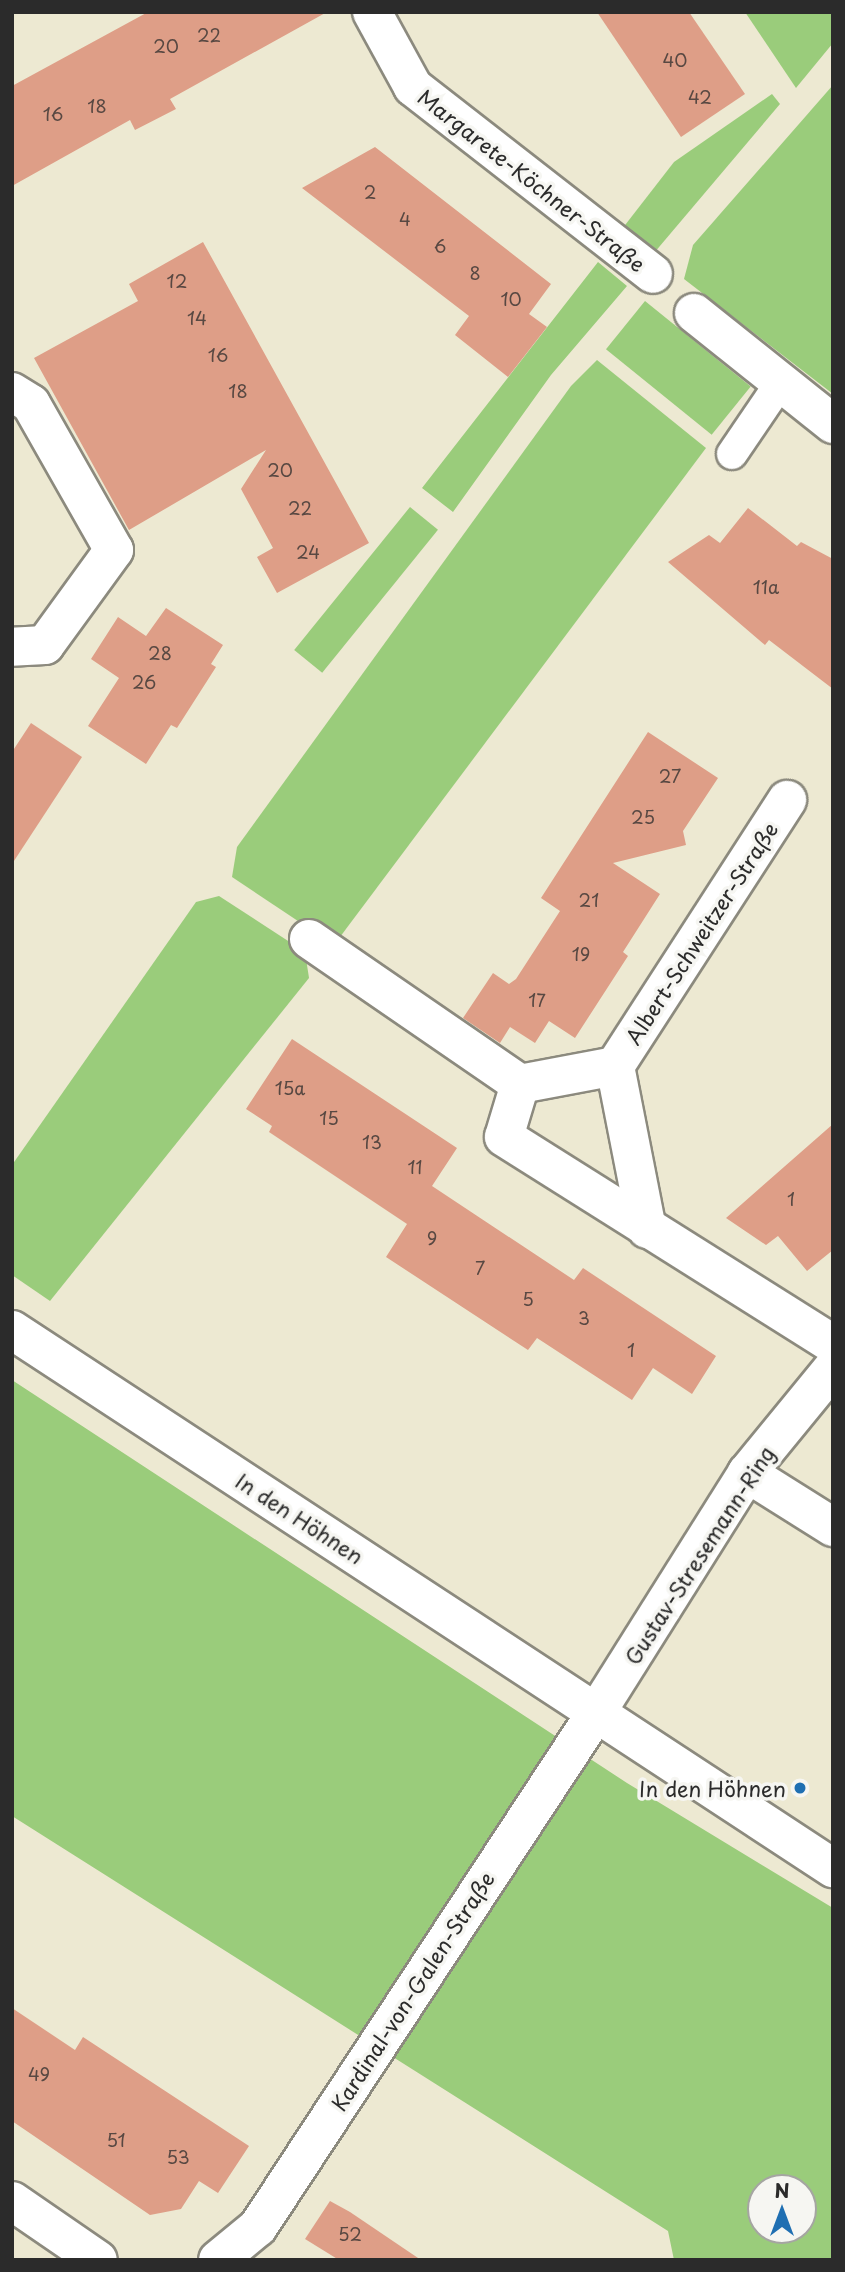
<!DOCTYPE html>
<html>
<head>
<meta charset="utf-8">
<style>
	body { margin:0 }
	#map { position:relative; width:845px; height:2272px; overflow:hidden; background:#ede9d2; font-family:"Playpen Sans",sans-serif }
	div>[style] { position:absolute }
	.green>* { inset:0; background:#9acc7b; transform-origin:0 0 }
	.building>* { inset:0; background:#de9e87 }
	.roads { filter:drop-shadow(2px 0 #8c8a7e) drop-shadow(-2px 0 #8c8a7e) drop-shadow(0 2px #8c8a7e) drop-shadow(0 -2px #8c8a7e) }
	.service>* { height:30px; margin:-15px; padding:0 15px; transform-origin:15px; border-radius:15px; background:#fff }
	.minor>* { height:38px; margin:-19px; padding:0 19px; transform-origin:19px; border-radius:19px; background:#fff }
	.tertiary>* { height:38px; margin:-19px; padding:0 19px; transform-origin:19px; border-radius:19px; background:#fff }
	.dots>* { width:19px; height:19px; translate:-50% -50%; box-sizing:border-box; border:4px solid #f6f6f2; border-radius:50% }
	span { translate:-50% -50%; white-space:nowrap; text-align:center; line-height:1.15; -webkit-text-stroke:7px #f6f6f2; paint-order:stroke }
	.number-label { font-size:18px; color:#584842 }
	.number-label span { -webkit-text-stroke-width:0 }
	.street-label { font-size:21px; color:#2b2b2b }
	.poi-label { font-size:21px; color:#2b2b2b }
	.right { translate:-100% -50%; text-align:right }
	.frame { position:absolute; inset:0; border:14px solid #2b2b2b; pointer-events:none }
	.north { position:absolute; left:747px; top:2174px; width:70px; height:70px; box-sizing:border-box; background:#f6f6f2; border:2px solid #a5a5a2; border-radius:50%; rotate:0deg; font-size:19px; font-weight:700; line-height:28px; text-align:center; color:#2b2b2b }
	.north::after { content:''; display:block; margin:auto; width:24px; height:32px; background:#1f6fb2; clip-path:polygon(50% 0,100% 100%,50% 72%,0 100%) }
</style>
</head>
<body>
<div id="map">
	<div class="green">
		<div style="clip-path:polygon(745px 12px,833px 12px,833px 43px,796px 88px)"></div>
		<div style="clip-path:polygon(833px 85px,833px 394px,684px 279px,693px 245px)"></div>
		<div style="clip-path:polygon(772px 94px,780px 104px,654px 253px,622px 229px,674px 162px)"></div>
		<div style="clip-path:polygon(598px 262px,627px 286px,551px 375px,453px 512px,422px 488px)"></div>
		<div style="left:645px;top:301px;width:136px;height:62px;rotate:39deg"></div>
		<div style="clip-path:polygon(597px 360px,706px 448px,334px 945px,232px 877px,237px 847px,571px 386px)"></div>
		<div style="left:410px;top:507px;width:36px;height:184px;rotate:39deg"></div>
		<div style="clip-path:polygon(219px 896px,305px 952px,309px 978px,50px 1301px,12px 1275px,12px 1165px,196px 902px)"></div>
		<div style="clip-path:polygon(evenodd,12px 1380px,627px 1783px,833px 1908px,833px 2260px,674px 2260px,668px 2231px,12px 1816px,12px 1380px,761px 2188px,803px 2188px,803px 2230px,761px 2230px,761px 2188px)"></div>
	</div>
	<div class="building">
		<div style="clip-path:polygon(148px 12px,327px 12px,170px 99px,176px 109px,135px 130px,130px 120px,12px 186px,12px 86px)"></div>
		<div style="clip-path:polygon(597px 12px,689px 12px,745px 94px,681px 137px)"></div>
		<div style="clip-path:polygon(375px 147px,551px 284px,529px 314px,547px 327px,508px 377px,455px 335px,469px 316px,302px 188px)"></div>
		<div style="clip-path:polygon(203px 242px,369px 543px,277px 593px,257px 557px,273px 548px,241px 489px,266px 450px,129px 530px,34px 358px,138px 301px,129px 284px)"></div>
		<div style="clip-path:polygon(748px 508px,797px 546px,801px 542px,833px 559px,833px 689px,769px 640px,765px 645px,668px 562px,709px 535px,720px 543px)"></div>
		<div style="clip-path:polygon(166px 608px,223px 645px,211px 664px,216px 667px,177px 728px,171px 725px,146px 764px,88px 726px,119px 678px,91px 659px,118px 617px,146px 636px)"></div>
		<div style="clip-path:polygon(31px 723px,82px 757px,12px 864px,12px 752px)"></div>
		<div style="clip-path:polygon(648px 732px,718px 778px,683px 831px,686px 845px,613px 863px,660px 894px,623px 952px,628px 956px,575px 1038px,549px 1021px,535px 1043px,510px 1027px,500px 1043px,463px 1018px,493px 973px,509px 984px,516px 979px,560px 911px,541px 898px)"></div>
		<div style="clip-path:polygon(292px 1039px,457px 1148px,432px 1186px,574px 1280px,583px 1268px,716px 1356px,692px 1394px,653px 1368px,632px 1400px,537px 1338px,528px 1350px,386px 1257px,407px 1224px,269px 1132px,272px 1126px,246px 1109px)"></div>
		<div style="clip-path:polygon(833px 1124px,833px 1250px,807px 1271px,778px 1236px,766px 1245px,726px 1218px)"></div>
		<div style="clip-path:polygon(12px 2008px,75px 2050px,83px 2037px,249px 2146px,218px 2193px,199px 2181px,181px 2209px,150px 2215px,12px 2121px)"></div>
		<div style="clip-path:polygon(330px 2201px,350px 2212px,421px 2260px,339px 2260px,305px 2239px)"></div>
	</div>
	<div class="roads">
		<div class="service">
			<div style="left:732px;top:454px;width:87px;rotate:-55.8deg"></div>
		</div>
		<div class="minor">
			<div style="left:372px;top:12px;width:85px;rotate:61.3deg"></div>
			<div style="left:413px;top:87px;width:304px;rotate:37.9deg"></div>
			<div style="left:694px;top:313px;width:178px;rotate:38.6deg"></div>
			<div style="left:12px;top:392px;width:22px;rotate:32deg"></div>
			<div style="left:31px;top:404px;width:168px;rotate:60.4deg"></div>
			<div style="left:114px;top:550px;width:117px;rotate:126deg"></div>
			<div style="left:45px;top:645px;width:33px;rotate:177deg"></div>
			<div style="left:309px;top:939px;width:256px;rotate:34.5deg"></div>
			<div style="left:520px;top:1084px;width:55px;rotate:106.8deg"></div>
			<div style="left:504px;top:1137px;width:389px;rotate:32.2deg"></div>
			<div style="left:615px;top:1066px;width:317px;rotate:-57.1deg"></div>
			<div style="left:520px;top:1084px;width:97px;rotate:-10.7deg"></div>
			<div style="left:615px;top:1066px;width:166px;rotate:78.9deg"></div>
			<div style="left:747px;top:1473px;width:102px;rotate:32.1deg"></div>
			<div style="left:12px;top:2201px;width:104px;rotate:34.5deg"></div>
			<div style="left:218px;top:2260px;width:52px;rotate:-39.5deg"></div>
			<div style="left:258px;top:2227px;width:615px;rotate:-56.67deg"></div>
			<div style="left:596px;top:1713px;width:284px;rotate:-57.8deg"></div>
			<div style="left:747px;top:1473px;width:136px;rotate:-50.7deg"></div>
		</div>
		<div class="tertiary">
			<div style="left:12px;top:1330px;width:982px;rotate:33.24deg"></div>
		</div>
	</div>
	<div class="dots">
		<div style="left:800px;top:1788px;background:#1f6fb2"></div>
	</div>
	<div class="number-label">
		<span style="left:209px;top:35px">22</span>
		<span style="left:166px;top:46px">20</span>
		<span style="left:675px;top:60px">40</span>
		<span style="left:700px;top:97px">42</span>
		<span style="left:97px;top:106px">18</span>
		<span style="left:53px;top:114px">16</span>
		<span style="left:370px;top:192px">2</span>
		<span style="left:405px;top:219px">4</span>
		<span style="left:440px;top:246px">6</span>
		<span style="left:475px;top:273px">8</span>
		<span style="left:177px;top:281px">12</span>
		<span style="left:511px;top:299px">10</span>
		<span style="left:197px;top:318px">14</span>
		<span style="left:218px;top:355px">16</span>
		<span style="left:238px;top:391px">18</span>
		<span style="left:280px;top:470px">20</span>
		<span style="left:300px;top:508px">22</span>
		<span style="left:308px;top:552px">24</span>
		<span style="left:766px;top:587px">11a</span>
		<span style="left:160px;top:653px">28</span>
		<span style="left:144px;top:682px">26</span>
		<span style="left:670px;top:776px">27</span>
		<span style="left:643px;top:817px">25</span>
		<span style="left:589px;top:900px">21</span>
		<span style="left:581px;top:954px">19</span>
		<span style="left:537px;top:1000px">17</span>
		<span style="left:290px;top:1088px">15a</span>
		<span style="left:329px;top:1118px">15</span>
		<span style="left:372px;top:1142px">13</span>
		<span style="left:415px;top:1167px">11</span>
		<span style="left:791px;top:1199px">1</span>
		<span style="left:432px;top:1238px">9</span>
		<span style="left:480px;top:1268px">7</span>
		<span style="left:528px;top:1299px">5</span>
		<span style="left:584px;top:1318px">3</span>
		<span style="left:631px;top:1350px">1</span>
		<span style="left:39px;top:2074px">49</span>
		<span style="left:116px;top:2140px">51</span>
		<span style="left:178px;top:2157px">53</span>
		<span style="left:350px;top:2234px">52</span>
	</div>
	<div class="street-label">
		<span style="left:532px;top:180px;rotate:38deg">Margarete-Köchner-Straße</span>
		<span style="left:701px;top:933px;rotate:-57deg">Albert-Schweitzer-Straße</span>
		<span style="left:300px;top:1518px;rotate:33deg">In den Höhnen</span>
		<span style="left:699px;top:1555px;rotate:-57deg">Gustav-Stresemann-Ring</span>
		<span style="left:412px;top:1991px;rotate:-57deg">Kardinal-von-Galen-Straße</span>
	</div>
	<div class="poi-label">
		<span class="right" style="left:786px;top:1788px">In den Höhnen</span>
	</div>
	<div class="frame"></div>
	<div class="north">N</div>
</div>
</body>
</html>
